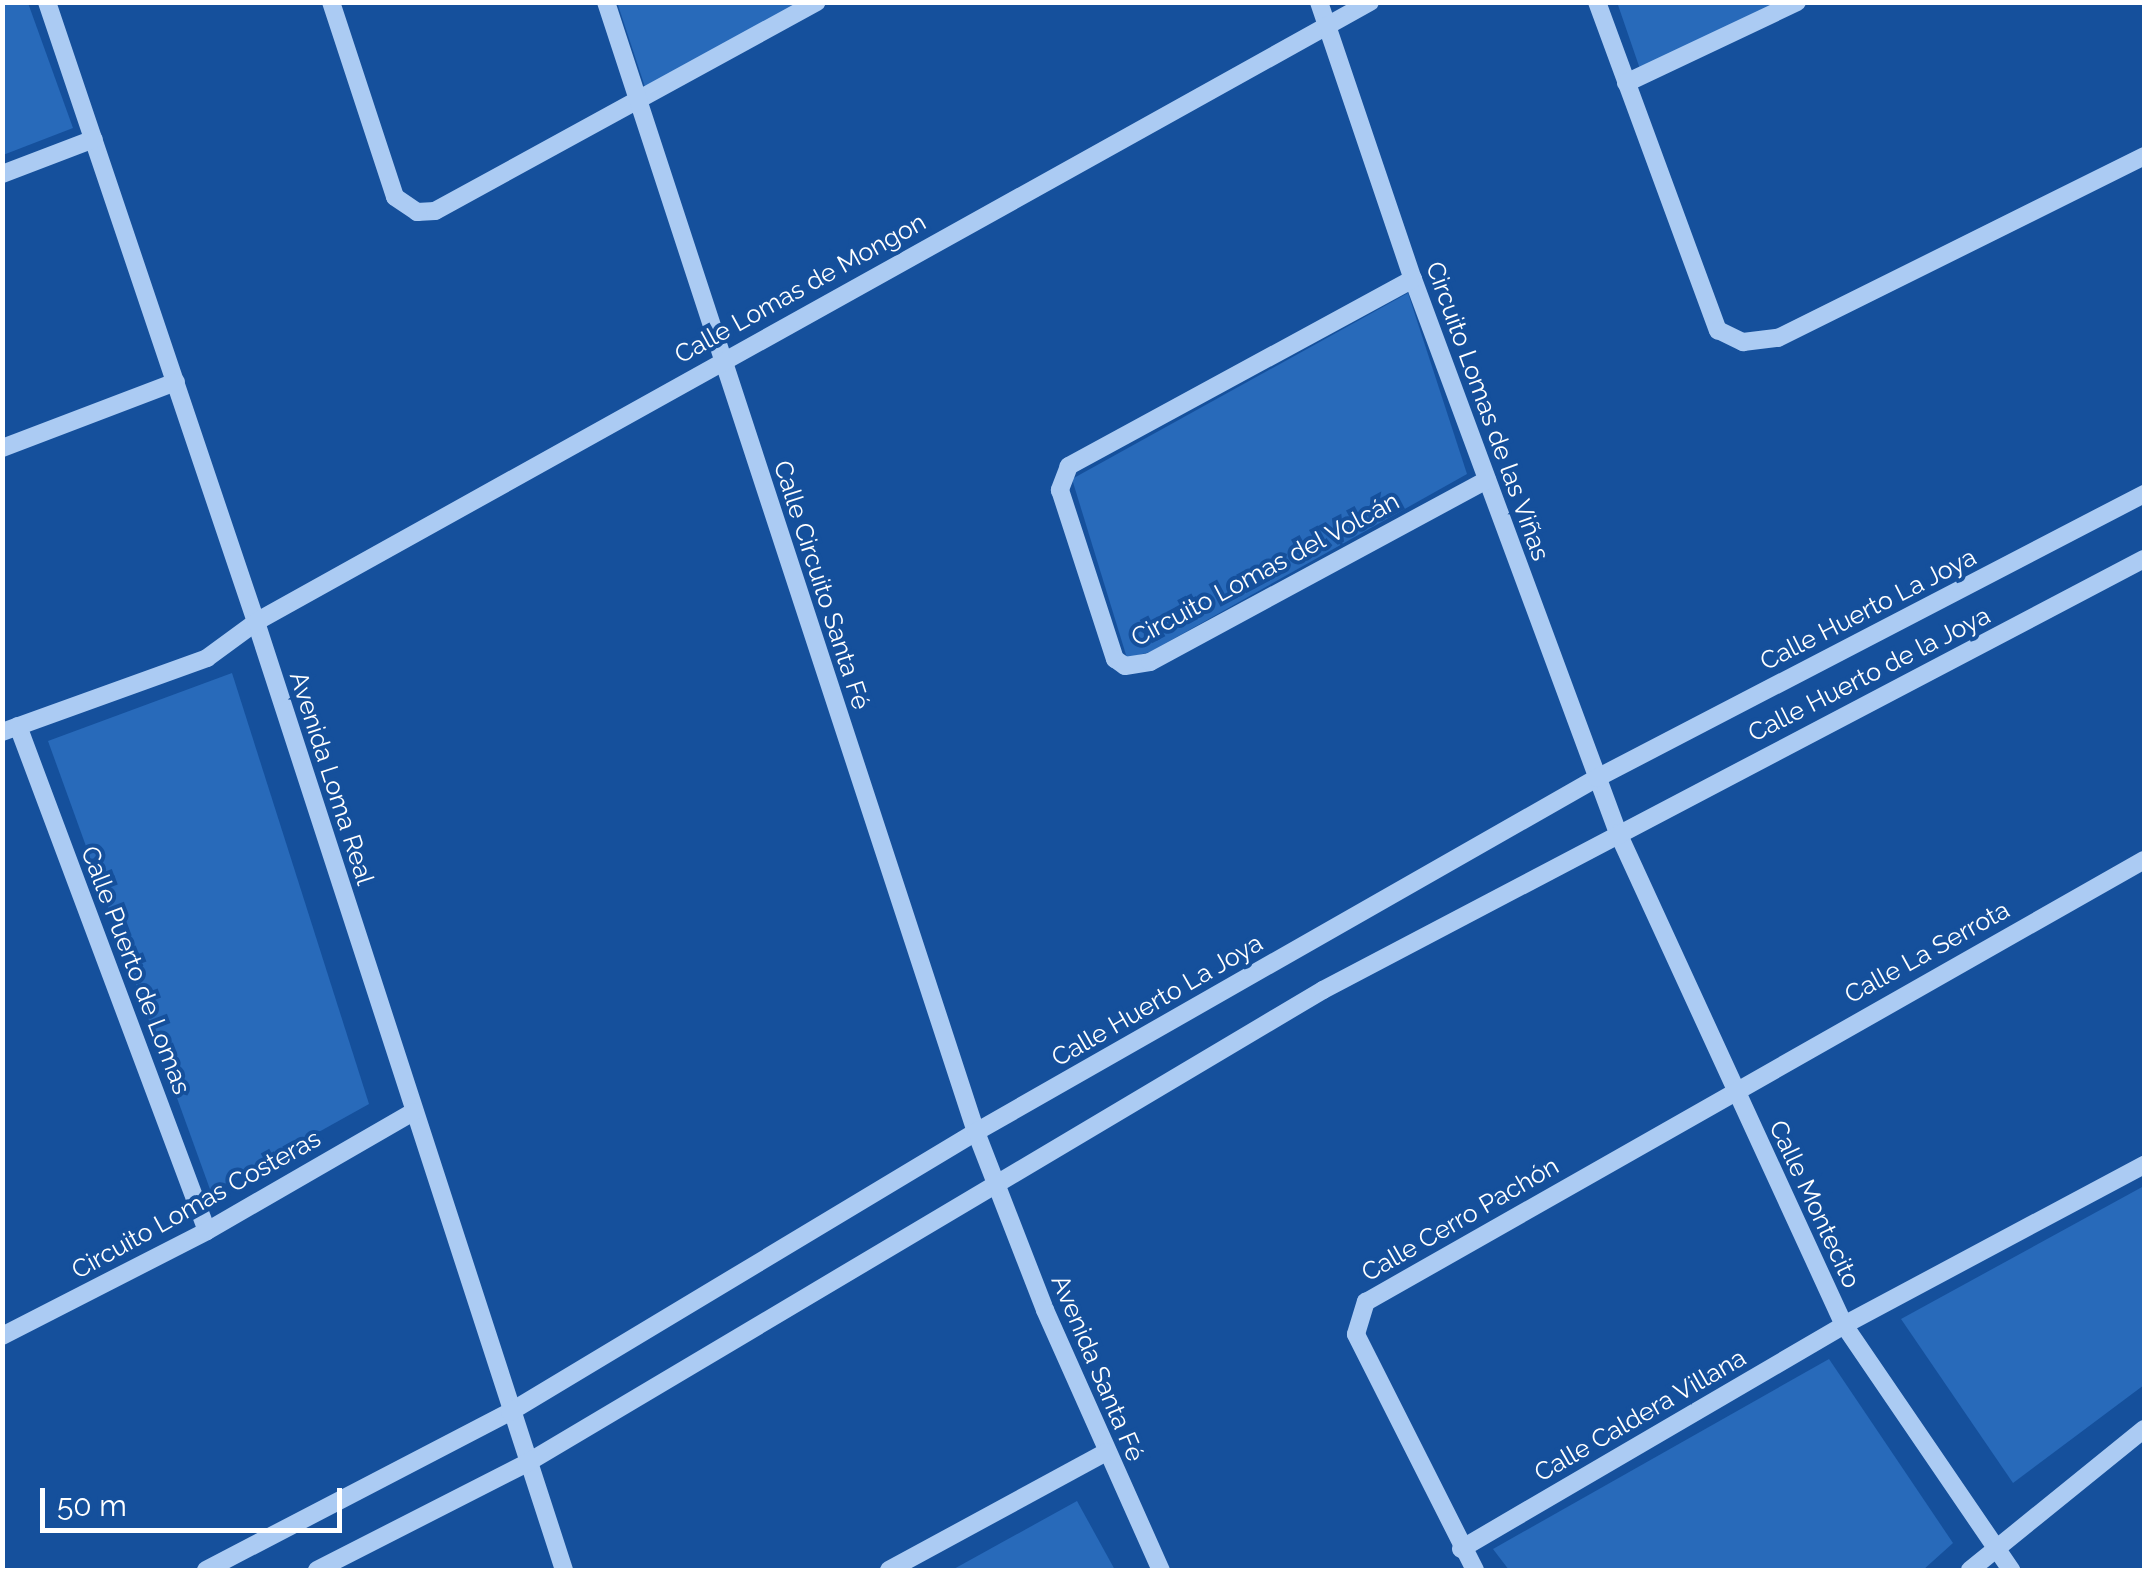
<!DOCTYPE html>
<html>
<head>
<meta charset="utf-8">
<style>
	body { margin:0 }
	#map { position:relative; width:2147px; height:1573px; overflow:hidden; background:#15509c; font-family:Raleway,sans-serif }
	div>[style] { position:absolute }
	.green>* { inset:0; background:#286aba }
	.minor>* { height:18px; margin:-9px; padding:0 9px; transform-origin:9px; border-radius:9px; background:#abcbf3 }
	span { translate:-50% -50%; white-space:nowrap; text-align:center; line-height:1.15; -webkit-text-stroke:8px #15509c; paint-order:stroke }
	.street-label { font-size:25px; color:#fff }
	.frame { position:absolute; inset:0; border:5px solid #fff; pointer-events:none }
	.scale { position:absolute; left:40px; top:1488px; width:302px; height:45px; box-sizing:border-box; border:5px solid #fff; border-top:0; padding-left:12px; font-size:30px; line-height:35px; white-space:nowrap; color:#fff; -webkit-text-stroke:8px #15509c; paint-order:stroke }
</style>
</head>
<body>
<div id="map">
	<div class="green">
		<div style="clip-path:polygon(3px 2px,28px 3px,73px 128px,3px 155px)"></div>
		<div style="clip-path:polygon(617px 2px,803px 3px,645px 87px)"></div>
		<div style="clip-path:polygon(1617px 2px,1783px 3px,1640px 69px)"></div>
		<div style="clip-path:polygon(1408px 293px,1467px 474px,1150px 652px,1127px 658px,1072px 479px)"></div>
		<div style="clip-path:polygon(232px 673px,369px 1104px,211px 1192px,48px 741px)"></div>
		<div style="clip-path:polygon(2144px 1186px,2144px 1385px,2013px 1483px,1901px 1319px)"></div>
		<div style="clip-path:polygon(1829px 1359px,1953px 1543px,1923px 1570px,1509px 1570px,1493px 1549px)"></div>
		<div style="clip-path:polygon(1077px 1501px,1115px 1570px,952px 1570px)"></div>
	</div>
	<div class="minor">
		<div style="left:47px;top:2px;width:654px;rotate:71.37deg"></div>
		<div style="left:256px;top:622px;width:997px;rotate:72deg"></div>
		<div style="left:331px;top:2px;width:205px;rotate:71.8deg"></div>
		<div style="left:395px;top:197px;width:27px;rotate:34deg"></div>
		<div style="left:417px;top:212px;width:18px;rotate:-3deg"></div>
		<div style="left:435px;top:211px;width:435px;rotate:-28.7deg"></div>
		<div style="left:606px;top:2px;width:1189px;rotate:71.87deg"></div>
		<div style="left:976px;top:1132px;width:191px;rotate:68.8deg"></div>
		<div style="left:1045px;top:1310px;width:285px;rotate:66deg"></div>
		<div style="left:1319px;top:2px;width:293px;rotate:71.3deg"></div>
		<div style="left:1413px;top:279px;width:591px;rotate:69.69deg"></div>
		<div style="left:1618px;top:833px;width:541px;rotate:65.33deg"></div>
		<div style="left:1844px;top:1325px;width:297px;rotate:55.7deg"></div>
		<div style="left:1597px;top:2px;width:350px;rotate:69.8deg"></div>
		<div style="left:1718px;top:330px;width:28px;rotate:26deg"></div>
		<div style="left:1743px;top:342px;width:35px;rotate:-7deg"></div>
		<div style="left:1778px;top:338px;width:409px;rotate:-26.4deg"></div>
		<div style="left:1626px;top:83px;width:189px;rotate:-25.3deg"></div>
		<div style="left:2px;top:174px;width:98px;rotate:-20.8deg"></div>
		<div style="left:1413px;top:279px;width:392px;rotate:151.5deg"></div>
		<div style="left:1069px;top:466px;width:26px;rotate:111deg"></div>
		<div style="left:1060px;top:490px;width:178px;rotate:72deg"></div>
		<div style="left:1115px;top:659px;width:12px;rotate:35deg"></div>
		<div style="left:1125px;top:666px;width:25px;rotate:-9deg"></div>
		<div style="left:1150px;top:662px;width:383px;rotate:-28.4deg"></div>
		<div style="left:2px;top:448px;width:186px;rotate:-20.8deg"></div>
		<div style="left:18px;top:726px;width:539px;rotate:69.48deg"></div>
		<div style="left:2px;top:732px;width:218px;rotate:-19.8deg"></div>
		<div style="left:207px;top:658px;width:61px;rotate:-36.3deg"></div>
		<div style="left:256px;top:622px;width:1275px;rotate:-29.1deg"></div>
		<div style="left:2px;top:1336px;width:230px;rotate:-27.1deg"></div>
		<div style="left:207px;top:1231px;width:238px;rotate:-30deg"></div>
		<div style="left:1461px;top:1549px;width:444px;rotate:-30.3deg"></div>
		<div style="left:1844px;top:1325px;width:340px;rotate:-28.1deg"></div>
		<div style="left:206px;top:1570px;width:343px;rotate:-27.5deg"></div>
		<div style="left:510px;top:1412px;width:544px;rotate:-31deg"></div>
		<div style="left:976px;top:1132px;width:715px;rotate:-29.69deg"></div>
		<div style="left:1597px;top:778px;width:616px;rotate:-27.44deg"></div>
		<div style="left:317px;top:1570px;width:236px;rotate:-27deg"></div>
		<div style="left:527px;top:1463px;width:926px;rotate:-30.72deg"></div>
		<div style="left:1323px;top:990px;width:927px;rotate:-27.7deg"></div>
		<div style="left:889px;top:1570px;width:247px;rotate:-28.5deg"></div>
		<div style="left:1475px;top:1570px;width:264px;rotate:-116.8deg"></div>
		<div style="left:1356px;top:1334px;width:34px;rotate:-73deg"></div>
		<div style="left:1366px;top:1302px;width:895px;rotate:-29.6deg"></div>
		<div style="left:1970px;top:1570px;width:224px;rotate:-39deg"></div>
	</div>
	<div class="street-label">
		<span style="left:800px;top:288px;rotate:-29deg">Calle Lomas de Mongon</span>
		<span style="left:1488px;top:411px;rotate:70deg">Circuito Lomas de las Viñas</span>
		<span style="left:1265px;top:569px;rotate:-28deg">Circuito Lomas del Volcán</span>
		<span style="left:822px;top:585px;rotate:72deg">Calle Circuito Santa Fé</span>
		<span style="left:1868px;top:609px;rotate:-27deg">Calle Huerto La Joya</span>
		<span style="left:1869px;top:674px;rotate:-27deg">Calle Huerto de la Joya</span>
		<span style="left:332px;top:778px;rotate:72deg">Avenida Loma Real</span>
		<span style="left:1927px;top:952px;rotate:-29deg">Calle La Serrota</span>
		<span style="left:136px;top:970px;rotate:69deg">Calle Puerto de Lomas</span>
		<span style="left:1157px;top:1000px;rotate:-30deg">Calle Huerto La Joya</span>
		<span style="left:196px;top:1204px;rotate:-29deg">Circuito Lomas Costeras</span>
		<span style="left:1815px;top:1204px;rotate:65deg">Calle Montecito</span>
		<span style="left:1460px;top:1219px;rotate:-30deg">Calle Cerro Pachón</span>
		<span style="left:1098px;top:1368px;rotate:67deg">Avenida Santa Fé</span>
		<span style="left:1640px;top:1415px;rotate:-30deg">Calle Caldera Villana</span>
	</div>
	<div class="frame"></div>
	<div class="scale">50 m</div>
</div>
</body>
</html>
